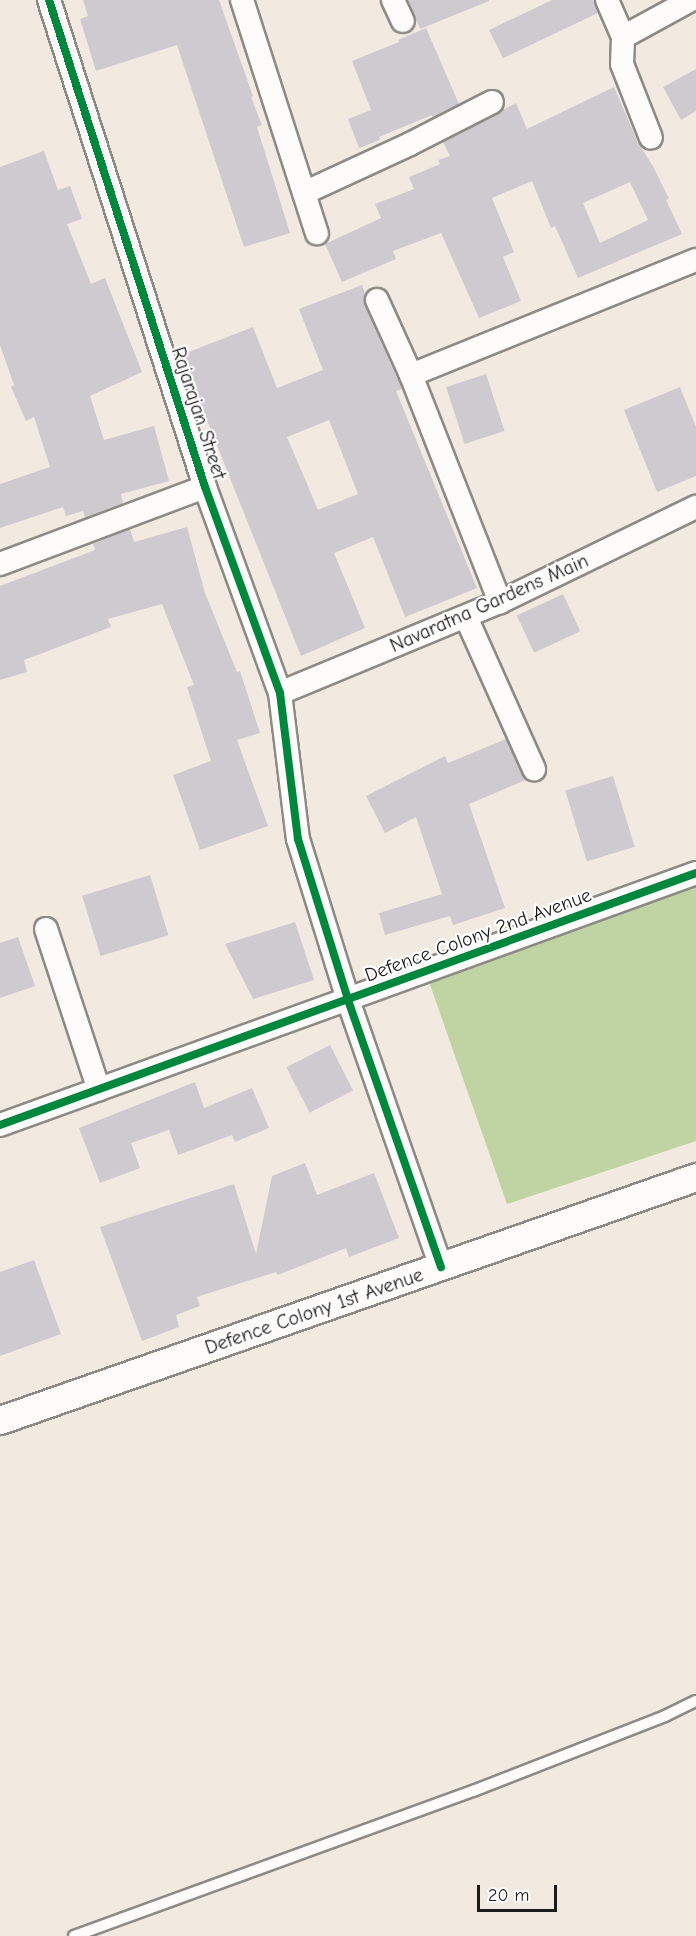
<!DOCTYPE html>
<html>
<head>
<meta charset="utf-8">
<style>
	body { margin:0 }
	#map { position:relative; width:696px; height:1936px; overflow:hidden; background:#f2eae1; font-family:"Comic Neue",sans-serif }
	div>[style] { position:absolute }
	.green>* { inset:0; background:#c0d4a3 }
	.building>* { inset:0; background:#cfcacf; transform-origin:0 0 }
	.roads { filter:drop-shadow(2px 0 #8d8a85) drop-shadow(-2px 0 #8d8a85) drop-shadow(0 2px #8d8a85) drop-shadow(0 -2px #8d8a85) }
	.service>* { height:10px; margin:-5px; padding:0 5px; transform-origin:5px; border-radius:5px; background:#fdfcfa }
	.minor>* { height:22px; margin:-11px; padding:0 11px; transform-origin:11px; border-radius:11px; background:#fdfcfa }
	.tertiary>* { height:27px; margin:-13.5px; padding:0 13.5px; transform-origin:13.5px; border-radius:13.5px; background:#fdfcfa }
	.cycleway>* { height:8px; margin:-4px; padding:0 4px; transform-origin:4px; border-radius:4px; background:#00873e }
	span { translate:-50% -50%; white-space:nowrap; text-align:center; line-height:1.15; -webkit-text-stroke:4.5px #fff; paint-order:stroke }
	.street-label { font-size:20px; color:#1c1c1c }
	.scale { position:absolute; left:477px; top:1885px; width:80px; height:27px; box-sizing:border-box; border:3px solid #1c1c1c; border-top:0; padding-left:8px; font-size:18px; line-height:21px; white-space:nowrap; color:#1c1c1c; -webkit-text-stroke:4px #fff; paint-order:stroke }
</style>
</head>
<body>
<div id="map">
	<div class="green">
		<div style="clip-path:polygon(696px 883px,696px 1141px,507px 1204px,428px 979px)"></div>
	</div>
	<div class="building">
		<div style="clip-path:polygon(83px 0,219px 0,253px 96px,251px 97px,262px 125px,257px 127px,290px 233px,244px 247px,177px 45px,96px 71px,80px 19px,88px 16px)"></div>
		<div style="clip-path:polygon(408px 0,489px 0,489px 1px,420px 29px)"></div>
		<div style="clip-path:polygon(552px 0,594px 0,598px 13px,503px 58px,489px 30px)"></div>
		<div style="clip-path:polygon(426px 28px,459px 104px,432px 117px,432px 115px,379px 137px,380px 140px,359px 148px,348px 119px,371px 110px,352px 61px,399px 42px,398px 40px)"></div>
		<div style="clip-path:polygon(696px 69px,696px 111px,681px 120px,663px 87px)"></div>
		<div style="clip-path:polygon(evenodd,614px 87px,638px 143px,653px 166px,669px 199px,666px 200px,682px 234px,578px 278px,555px 226px,551px 228px,532px 181px,492px 198px,514px 252px,503px 257px,521px 301px,479px 318px,441px 233px,393px 251px,396px 259px,342px 282px,325px 244px,381px 218px,375px 204px,414px 189px,409px 177px,440px 164px,438px 160px,450px 156px,443px 142px,516px 103px,527px 129px,614px 87px,630px 182px,648px 220px,600px 243px,583px 203px,630px 182px)"></div>
		<div style="clip-path:polygon(44px 151px,58px 190px,70px 186px,82px 219px,67px 224px,91px 284px,105px 278px,142px 372px,90px 396px,104px 440px,154px 426px,169px 481px,121px 494px,123px 503px,85px 518px,83px 511px,66px 516px,63px 507px,0 528px,0 484px,50px 467px,34px 417px,26px 421px,11px 387px,14px 385px,0 345px,0 167px)"></div>
		<div style="clip-path:polygon(evenodd,362px 285px,365px 294px,365px 306px,402px 389px,396px 391px,477px 588px,405px 617px,373px 537px,334px 553px,365px 628px,301px 656px,181px 355px,253px 327px,277px 388px,323px 370px,299px 309px,362px 285px,329px 420px,358px 494px,318px 510px,287px 437px,329px 420px)"></div>
		<div style="left:486px;top:374px;width:60px;height:42px;rotate:72deg"></div>
		<div style="clip-path:polygon(680px 387px,696px 427px,696px 476px,657px 492px,624px 410px)"></div>
		<div style="clip-path:polygon(187px 527px,205px 593px,237px 672px,240px 671px,260px 733px,237px 740px,268px 826px,200px 850px,173px 775px,211px 761px,187px 687px,194px 685px,162px 604px,108px 619px,111px 627px,24px 660px,27px 672px,0 680px,0 586px,95px 550px,93px 544px,130px 529px,134px 542px)"></div>
		<div style="left:563px;top:594px;width:41px;height:51px;rotate:65deg"></div>
		<div style="clip-path:polygon(506px 739px,526px 780px,469px 804px,505px 908px,453px 925px,450px 916px,385px 935px,379px 913px,442px 894px,416px 817px,385px 833px,366px 796px,445px 756px,448px 763px)"></div>
		<div style="left:613px;top:776px;width:74px;height:50px;rotate:73deg"></div>
		<div style="left:150px;top:875px;width:63px;height:71px;rotate:73deg"></div>
		<div style="clip-path:polygon(295px 922px,314px 980px,253px 999px,225px 944px)"></div>
		<div style="clip-path:polygon(18px 937px,35px 986px,0 998px,0 943px)"></div>
		<div style="left:330px;top:1045px;width:51px;height:49px;rotate:63deg"></div>
		<div style="clip-path:polygon(195px 1082px,204px 1108px,252px 1088px,269px 1128px,235px 1142px,232px 1135px,178px 1155px,169px 1130px,131px 1143px,140px 1168px,100px 1183px,79px 1128px)"></div>
		<div style="clip-path:polygon(305px 1163px,317px 1195px,374px 1173px,399px 1238px,349px 1257px,346px 1248px,278px 1275px,276px 1272px,197px 1297px,200px 1306px,176px 1315px,179px 1327px,142px 1341px,100px 1227px,234px 1184px,256px 1254px,272px 1176px)"></div>
		<div style="clip-path:polygon(34px 1260px,61px 1334px,0 1356px,0 1272px)"></div>
	</div>
	<div class="roads">
		<div class="service">
			<div style="left:74px;top:1936px;width:425px;rotate:-20deg"></div>
			<div style="left:473px;top:1791px;width:206px;rotate:-21.3deg"></div>
			<div style="left:665px;top:1716px;width:34px;rotate:-26deg"></div>
		</div>
		<div class="minor">
			<div style="left:49px;top:0;width:511px;rotate:72.24deg"></div>
			<div style="left:205px;top:487px;width:219px;rotate:70deg"></div>
			<div style="left:280px;top:693px;width:147px;rotate:83deg"></div>
			<div style="left:298px;top:839px;width:169px;rotate:72.7deg"></div>
			<div style="left:348px;top:1000px;width:283px;rotate:70.8deg"></div>
			<div style="left:242px;top:0;width:245px;rotate:72.2deg"></div>
			<div style="left:393px;top:0;width:23px;rotate:65deg"></div>
			<div style="left:607px;top:0;width:40px;rotate:66.6deg"></div>
			<div style="left:623px;top:37px;width:77px;rotate:-28.6deg"></div>
			<div style="left:623px;top:37px;width:27px;rotate:92deg"></div>
			<div style="left:622px;top:64px;width:79px;rotate:68.6deg"></div>
			<div style="left:304px;top:193px;width:117px;rotate:-24.8deg"></div>
			<div style="left:410px;top:144px;width:92px;rotate:-27.1deg"></div>
			<div style="left:377px;top:300px;width:82px;rotate:65.6deg"></div>
			<div style="left:411px;top:375px;width:244px;rotate:68.6deg"></div>
			<div style="left:411px;top:375px;width:307px;rotate:-22deg"></div>
			<div style="left:0;top:564px;width:219px;rotate:-20.6deg"></div>
			<div style="left:466px;top:617px;width:167px;rotate:65.9deg"></div>
			<div style="left:280px;top:693px;width:238px;rotate:-22.5deg"></div>
			<div style="left:500px;top:602px;width:218px;rotate:-25.9deg"></div>
			<div style="left:46px;top:929px;width:169px;rotate:71.8deg"></div>
			<div style="left:0;top:1125px;width:740px;rotate:-19.9deg"></div>
		</div>
		<div class="tertiary">
			<div style="left:0;top:1420px;width:737px;rotate:-19.25deg"></div>
		</div>
	</div>
	<div class="cycleway">
		<div style="left:49px;top:0;width:511px;rotate:72.24deg"></div>
		<div style="left:205px;top:487px;width:219px;rotate:70deg"></div>
		<div style="left:280px;top:693px;width:147px;rotate:83deg"></div>
		<div style="left:298px;top:839px;width:169px;rotate:72.7deg"></div>
		<div style="left:348px;top:1000px;width:283px;rotate:70.8deg"></div>
		<div style="left:0;top:1125px;width:740px;rotate:-19.9deg"></div>
	</div>
	<div class="street-label">
		<span style="left:199px;top:413px;rotate:72deg">Rajarajan Street</span>
		<span style="left:489px;top:603px;rotate:-24deg">Navaratna Gardens Main</span>
		<span style="left:478px;top:935px;rotate:-20deg">Defence Colony 2nd Avenue</span>
		<span style="left:314px;top:1311px;rotate:-19deg">Defence Colony 1st Avenue</span>
	</div>
	<div class="scale">20 m</div>
</div>
</body>
</html>
